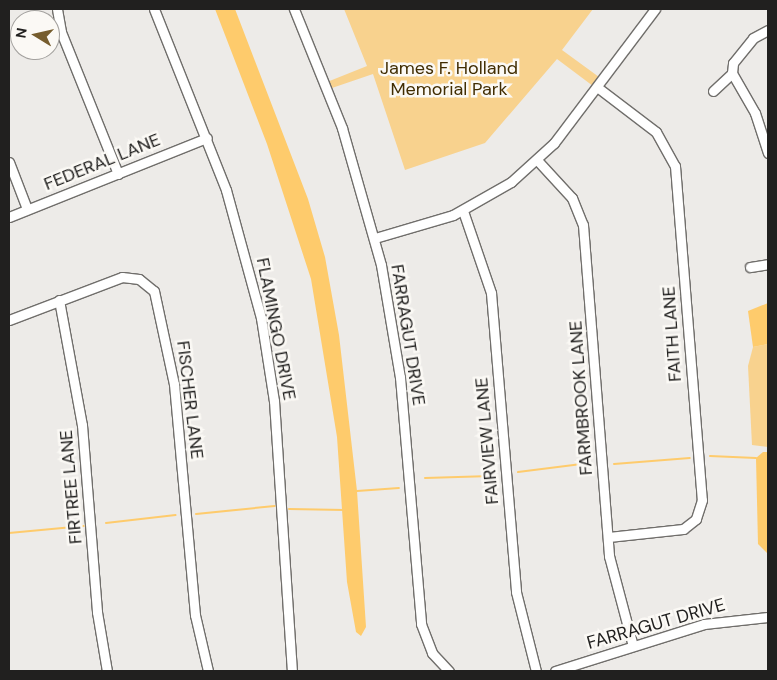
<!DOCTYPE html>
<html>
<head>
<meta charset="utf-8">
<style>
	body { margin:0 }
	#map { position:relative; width:777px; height:680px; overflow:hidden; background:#edebe8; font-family:"DM Sans",sans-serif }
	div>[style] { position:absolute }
	.green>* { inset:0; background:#f8d28e }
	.water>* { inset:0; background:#fecb6c }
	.stream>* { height:2px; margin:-1px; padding:0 1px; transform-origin:1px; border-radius:1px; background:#fecb6c }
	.roads { filter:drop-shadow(1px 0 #706e6b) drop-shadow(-1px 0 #706e6b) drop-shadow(0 1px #706e6b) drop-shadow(0 -1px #706e6b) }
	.minor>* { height:9px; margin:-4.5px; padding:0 4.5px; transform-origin:4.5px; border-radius:4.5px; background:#fff }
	span { translate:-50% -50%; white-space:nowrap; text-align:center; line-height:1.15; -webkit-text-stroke:5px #fbf9f5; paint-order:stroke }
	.park-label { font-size:18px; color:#412d02 }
	.street-label { font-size:18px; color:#21201f }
	.frame { position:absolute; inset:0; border:10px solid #21201f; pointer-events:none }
	.north { position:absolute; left:10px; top:10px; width:50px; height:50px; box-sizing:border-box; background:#fbf9f5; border:1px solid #a4a29f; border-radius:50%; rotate:279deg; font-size:14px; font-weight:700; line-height:20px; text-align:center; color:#21201f }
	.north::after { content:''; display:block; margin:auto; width:18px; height:22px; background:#765d2e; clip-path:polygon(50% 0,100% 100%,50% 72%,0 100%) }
</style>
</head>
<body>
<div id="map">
	<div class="green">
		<div style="clip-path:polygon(344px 9px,593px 9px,562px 50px,599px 77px,593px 86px,557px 59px,485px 143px,405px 170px,373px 74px,329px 89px,327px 82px,367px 66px)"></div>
		<div style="clip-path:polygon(768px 344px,768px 447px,752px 445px,748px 366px,753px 347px)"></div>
	</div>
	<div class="water">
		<div style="clip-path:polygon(215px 9px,235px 9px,308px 199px,325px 257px,339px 335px,357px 491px,366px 627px,361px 636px,356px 632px,347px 582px,337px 437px,311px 279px,267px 144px)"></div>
		<div style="clip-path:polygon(768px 303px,768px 344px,753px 347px,748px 311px)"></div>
		<div style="clip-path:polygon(763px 452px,768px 452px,768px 554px,758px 544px,756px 458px)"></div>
	</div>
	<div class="stream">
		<div style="left:710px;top:456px;width:46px;rotate:2.5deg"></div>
		<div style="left:614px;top:464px;width:76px;rotate:-4.5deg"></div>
		<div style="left:518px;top:472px;width:72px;rotate:-7.2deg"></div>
		<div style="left:425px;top:478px;width:66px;rotate:-1.7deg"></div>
		<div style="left:357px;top:491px;width:42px;rotate:-4.1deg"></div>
		<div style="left:289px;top:509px;width:56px;rotate:1deg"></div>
		<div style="left:196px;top:514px;width:79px;rotate:-5.8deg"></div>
		<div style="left:106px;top:523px;width:70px;rotate:-6.5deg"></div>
		<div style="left:9px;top:533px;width:75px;rotate:-5.3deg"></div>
	</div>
	<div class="roads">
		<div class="minor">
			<div style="left:57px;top:9px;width:23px;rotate:80deg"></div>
			<div style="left:61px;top:32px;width:153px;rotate:68.1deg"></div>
			<div style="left:154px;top:9px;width:195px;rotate:68.3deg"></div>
			<div style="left:226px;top:190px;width:133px;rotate:74.7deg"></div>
			<div style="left:261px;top:318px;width:84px;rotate:81.1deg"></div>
			<div style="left:274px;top:401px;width:271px;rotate:86.2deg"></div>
			<div style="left:294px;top:9px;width:128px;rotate:68deg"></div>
			<div style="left:342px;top:128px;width:142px;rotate:74.1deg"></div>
			<div style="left:381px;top:265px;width:114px;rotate:80.4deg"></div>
			<div style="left:400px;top:377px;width:248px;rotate:85.1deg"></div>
			<div style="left:421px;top:624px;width:31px;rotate:69deg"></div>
			<div style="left:432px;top:653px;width:25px;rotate:47deg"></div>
			<div style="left:732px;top:73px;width:46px;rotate:60.1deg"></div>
			<div style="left:755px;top:113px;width:42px;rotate:72deg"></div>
			<div style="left:597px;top:87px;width:74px;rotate:37.3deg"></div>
			<div style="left:656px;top:132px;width:39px;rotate:61deg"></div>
			<div style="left:675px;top:166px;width:335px;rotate:85.4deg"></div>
			<div style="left:702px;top:500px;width:20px;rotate:108deg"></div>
			<div style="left:696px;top:519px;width:16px;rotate:142deg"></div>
			<div style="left:683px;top:529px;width:75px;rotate:173.9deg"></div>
			<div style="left:713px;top:91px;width:26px;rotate:-43deg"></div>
			<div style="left:732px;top:73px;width:10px;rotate:-84deg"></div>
			<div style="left:733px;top:63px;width:32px;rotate:-51deg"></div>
			<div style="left:753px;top:38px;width:17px;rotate:-28deg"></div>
			<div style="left:537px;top:160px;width:52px;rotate:47.4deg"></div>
			<div style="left:572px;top:198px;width:29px;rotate:68deg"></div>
			<div style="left:583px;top:225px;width:332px;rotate:85.5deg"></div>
			<div style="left:609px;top:556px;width:93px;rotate:75.1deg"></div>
			<div style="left:9px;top:162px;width:50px;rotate:69deg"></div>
			<div style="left:463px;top:211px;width:87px;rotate:71.1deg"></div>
			<div style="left:491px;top:293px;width:300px;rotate:85.2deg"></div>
			<div style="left:516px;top:592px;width:81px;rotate:75.8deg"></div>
			<div style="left:9px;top:217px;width:213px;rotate:-21.8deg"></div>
			<div style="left:375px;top:238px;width:81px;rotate:-16.4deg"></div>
			<div style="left:453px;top:215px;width:67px;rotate:-29.6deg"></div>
			<div style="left:511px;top:182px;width:58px;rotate:-42.2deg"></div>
			<div style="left:554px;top:143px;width:168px;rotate:-53deg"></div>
			<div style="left:750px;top:267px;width:18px;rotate:-9deg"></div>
			<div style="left:59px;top:300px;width:127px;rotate:79.6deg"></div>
			<div style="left:82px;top:425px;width:188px;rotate:85.4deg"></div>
			<div style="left:97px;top:612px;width:60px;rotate:80.4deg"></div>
			<div style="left:9px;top:320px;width:121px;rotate:-20.8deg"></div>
			<div style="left:122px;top:277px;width:17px;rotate:7deg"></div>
			<div style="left:139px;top:279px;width:19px;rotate:39deg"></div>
			<div style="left:154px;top:291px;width:95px;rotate:77.9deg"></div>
			<div style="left:174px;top:384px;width:232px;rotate:84.8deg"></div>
			<div style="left:195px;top:615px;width:57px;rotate:76.9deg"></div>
			<div style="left:555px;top:671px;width:156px;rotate:-17.5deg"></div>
			<div style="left:704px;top:624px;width:64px;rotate:-6.2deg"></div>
		</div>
	</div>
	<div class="park-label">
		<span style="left:449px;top:79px">James F. Holland<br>Memorial Park</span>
	</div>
	<div class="street-label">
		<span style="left:102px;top:162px;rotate:-22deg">FEDERAL LANE</span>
		<span style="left:276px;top:329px;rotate:79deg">FLAMINGO DRIVE</span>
		<span style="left:672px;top:334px;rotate:-94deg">FAITH LANE</span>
		<span style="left:408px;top:335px;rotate:81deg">FARRAGUT DRIVE</span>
		<span style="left:581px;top:398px;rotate:-94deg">FARMBROOK LANE</span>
		<span style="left:190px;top:400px;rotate:83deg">FISCHER LANE</span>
		<span style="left:487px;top:441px;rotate:-95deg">FAIRVIEW LANE</span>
		<span style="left:71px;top:487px;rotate:-95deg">FIRTREE LANE</span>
		<span style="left:656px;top:624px;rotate:-16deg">FARRAGUT DRIVE</span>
	</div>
	<div class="frame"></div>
	<div class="north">N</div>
</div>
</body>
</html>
